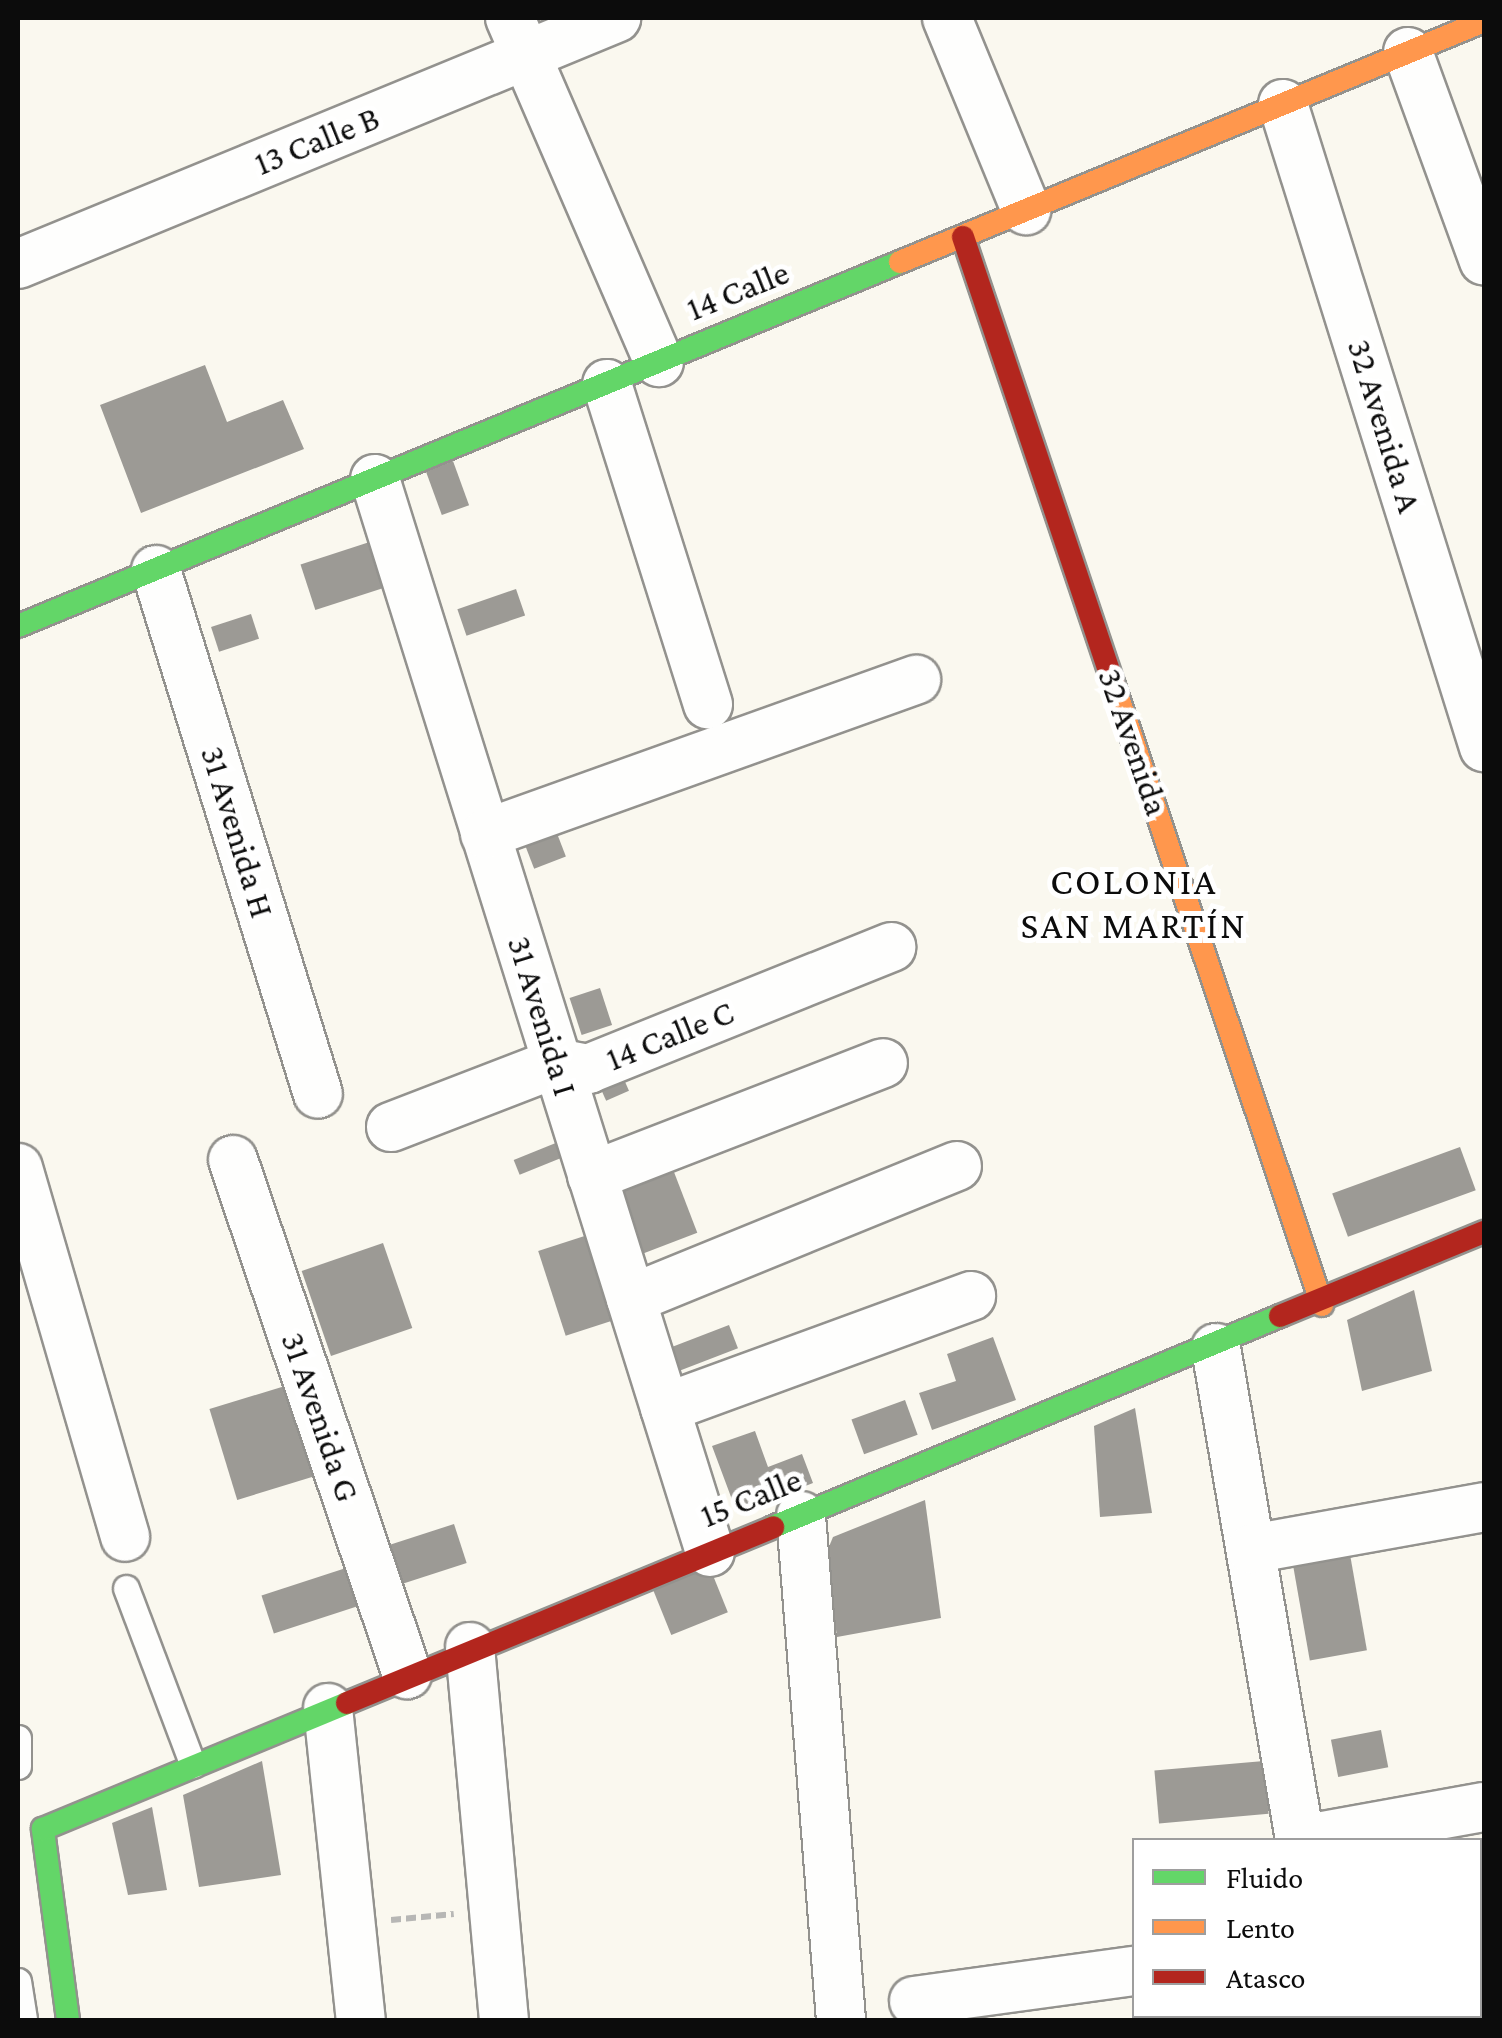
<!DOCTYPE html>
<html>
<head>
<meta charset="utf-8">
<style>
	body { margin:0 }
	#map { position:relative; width:1502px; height:2038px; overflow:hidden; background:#faf8ef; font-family:"Crimson Pro",serif }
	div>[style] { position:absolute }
	.building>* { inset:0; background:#9c9a95; transform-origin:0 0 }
	.path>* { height:6px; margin-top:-3px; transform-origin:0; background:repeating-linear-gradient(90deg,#b7b7b5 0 10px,transparent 0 15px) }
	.roads { filter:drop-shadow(2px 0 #93928e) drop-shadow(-2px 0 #93928e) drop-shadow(0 2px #93928e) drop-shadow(0 -2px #93928e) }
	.lane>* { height:25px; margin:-12.5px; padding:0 12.5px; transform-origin:12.5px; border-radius:12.5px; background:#fefefd }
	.street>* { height:48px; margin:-24px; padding:0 24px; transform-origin:24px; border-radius:24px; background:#fefefd }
	.fast>* { height:22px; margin:-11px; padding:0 11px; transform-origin:11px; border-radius:11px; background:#63d668 }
	.slow>* { height:22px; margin:-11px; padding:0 11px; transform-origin:11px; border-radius:11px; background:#ff974d }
	.jam>* { height:22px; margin:-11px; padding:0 11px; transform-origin:11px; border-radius:11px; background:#b3261e }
	span { translate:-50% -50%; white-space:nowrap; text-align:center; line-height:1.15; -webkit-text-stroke:10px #fff; paint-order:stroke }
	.street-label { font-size:35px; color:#0c0c0c }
	.neighbourhood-label { font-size:38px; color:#0c0c0c; letter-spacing:2.5px }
	.frame { position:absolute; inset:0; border:20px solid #0c0c0c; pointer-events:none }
	.legend { position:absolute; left:1132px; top:1838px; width:350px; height:180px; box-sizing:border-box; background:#fff; border:2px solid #9e9e9e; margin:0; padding:12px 18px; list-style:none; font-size:30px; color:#0c0c0c }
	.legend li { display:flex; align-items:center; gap:20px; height:50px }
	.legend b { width:50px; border:2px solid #9e9e9e }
</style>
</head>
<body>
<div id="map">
	<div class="building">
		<div style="clip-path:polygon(205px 365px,227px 422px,283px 400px,304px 449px,141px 513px,100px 405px)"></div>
		<div style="left:453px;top:461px;width:47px;height:29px;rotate:70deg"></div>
		<div style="left:388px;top:536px;width:48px;height:92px;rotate:72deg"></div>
		<div style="left:516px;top:589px;width:28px;height:62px;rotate:71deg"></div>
		<div style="left:251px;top:614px;width:26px;height:42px;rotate:72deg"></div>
		<div style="left:553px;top:823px;width:36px;height:34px;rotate:69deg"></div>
		<div style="left:600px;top:988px;width:39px;height:32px;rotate:72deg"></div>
		<div style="left:618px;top:1066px;width:27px;height:25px;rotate:66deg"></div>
		<div style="left:573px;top:1136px;width:16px;height:64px;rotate:68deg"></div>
		<div style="left:1460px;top:1147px;width:46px;height:136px;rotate:70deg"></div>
		<div style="left:669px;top:1159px;width:79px;height:58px;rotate:69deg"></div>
		<div style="left:600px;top:1231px;width:89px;height:65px;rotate:72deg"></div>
		<div style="left:383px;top:1243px;width:90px;height:86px;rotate:71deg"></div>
		<div style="clip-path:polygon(1414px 1290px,1432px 1371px,1362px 1391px,1347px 1320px)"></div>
		<div style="left:729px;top:1325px;width:25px;height:64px;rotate:69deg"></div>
		<div style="clip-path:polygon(993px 1337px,1016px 1400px,932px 1430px,919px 1393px,956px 1381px,947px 1354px)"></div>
		<div style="left:285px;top:1386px;width:95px;height:79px;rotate:73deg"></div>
		<div style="left:905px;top:1400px;width:37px;height:57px;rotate:70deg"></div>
		<div style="clip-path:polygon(1135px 1408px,1152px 1513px,1100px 1517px,1094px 1426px)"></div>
		<div style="clip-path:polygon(755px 1431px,768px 1467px,802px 1454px,813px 1483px,737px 1513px,712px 1446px)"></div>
		<div style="clip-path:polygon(925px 1500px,941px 1618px,837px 1637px,826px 1554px,833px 1537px)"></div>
		<div style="left:454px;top:1524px;width:41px;height:73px;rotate:72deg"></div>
		<div style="left:1348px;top:1543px;width:109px;height:58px;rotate:80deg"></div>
		<div style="left:708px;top:1563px;width:53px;height:61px;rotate:68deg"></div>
		<div style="left:349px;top:1567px;width:40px;height:92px;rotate:72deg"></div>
		<div style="left:1381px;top:1730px;width:38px;height:51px;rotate:79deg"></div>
		<div style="clip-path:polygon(262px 1761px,281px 1875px,199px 1887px,183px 1795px)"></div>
		<div style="left:1264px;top:1761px;width:53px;height:110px;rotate:85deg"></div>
		<div style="clip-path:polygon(152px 1807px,167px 1890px,128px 1895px,112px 1823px)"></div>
	</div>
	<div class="path">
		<div style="left:391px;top:1920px;width:63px;rotate:-5.4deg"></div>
	</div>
	<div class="roads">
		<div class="lane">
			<div style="left:126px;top:1588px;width:189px;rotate:69.3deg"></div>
			<div style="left:18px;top:1738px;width:28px;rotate:90deg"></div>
			<div style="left:18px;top:1981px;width:39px;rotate:81deg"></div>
		</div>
		<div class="street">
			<div style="left:510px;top:18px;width:375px;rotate:66.6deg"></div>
			<div style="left:947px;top:18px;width:208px;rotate:67.6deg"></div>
			<div style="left:1408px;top:52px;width:222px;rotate:70deg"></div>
			<div style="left:1283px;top:104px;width:674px;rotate:72.64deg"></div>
			<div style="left:18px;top:264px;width:647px;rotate:-22.36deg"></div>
			<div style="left:607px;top:384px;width:336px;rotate:72.5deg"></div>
			<div style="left:375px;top:479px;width:1124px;rotate:72.66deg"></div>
			<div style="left:156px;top:570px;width:548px;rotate:72.82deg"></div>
			<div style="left:485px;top:834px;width:458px;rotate:-19.7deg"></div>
			<div style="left:391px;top:1127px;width:178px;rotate:-21.1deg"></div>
			<div style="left:557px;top:1063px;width:32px;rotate:11deg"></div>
			<div style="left:588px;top:1069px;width:327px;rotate:-21.9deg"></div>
			<div style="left:233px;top:1160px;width:543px;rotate:71.3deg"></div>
			<div style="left:18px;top:1168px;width:384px;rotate:73.8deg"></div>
			<div style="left:592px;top:1176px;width:312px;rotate:-21.2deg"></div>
			<div style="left:631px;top:1299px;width:352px;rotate:-22.2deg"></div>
			<div style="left:1216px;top:1348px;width:499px;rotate:80.3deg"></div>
			<div style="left:665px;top:1408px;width:326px;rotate:-20.1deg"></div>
			<div style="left:801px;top:1516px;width:506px;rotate:85.46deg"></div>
			<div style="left:1251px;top:1549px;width:237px;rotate:-10.2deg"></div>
			<div style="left:470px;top:1647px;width:375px;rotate:84.8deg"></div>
			<div style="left:328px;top:1708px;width:314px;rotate:84deg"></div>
			<div style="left:1300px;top:1840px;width:187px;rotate:-10.2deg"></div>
			<div style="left:1480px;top:1874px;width:4px;rotate:-14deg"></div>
			<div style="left:1480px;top:1929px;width:4px;rotate:-14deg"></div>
			<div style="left:914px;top:2001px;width:222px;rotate:-7.8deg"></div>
			<div style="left:1240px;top:2016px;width:4px;rotate:90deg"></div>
			<div style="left:1329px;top:2016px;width:4px;rotate:76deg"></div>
		</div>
		<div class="fast">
			<div style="left:18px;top:626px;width:954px;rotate:-22.43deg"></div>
			<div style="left:773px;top:1527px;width:549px;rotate:-22.6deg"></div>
			<div style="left:68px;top:2020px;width:193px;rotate:-97.5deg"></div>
			<div style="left:43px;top:1829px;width:329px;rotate:-22.5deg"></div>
		</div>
		<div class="slow">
			<div style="left:900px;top:262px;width:632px;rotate:-22.42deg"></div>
			<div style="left:1114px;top:685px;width:654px;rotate:71.45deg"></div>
		</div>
		<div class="jam">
			<div style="left:963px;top:237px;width:473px;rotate:71.4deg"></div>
			<div style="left:1280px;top:1316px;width:221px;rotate:-22.4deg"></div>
			<div style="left:347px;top:1703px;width:461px;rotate:-22.4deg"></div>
		</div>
	</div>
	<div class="street-label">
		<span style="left:317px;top:141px;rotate:-22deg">13 Calle B</span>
		<span style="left:738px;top:291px;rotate:-22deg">14 Calle</span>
		<span style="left:1384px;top:426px;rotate:73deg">32 Avenida A</span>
		<span style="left:1133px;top:742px;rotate:71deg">32 Avenida</span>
		<span style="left:237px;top:832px;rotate:73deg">31 Avenida H</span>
		<span style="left:542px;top:1016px;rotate:73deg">31 Avenida I</span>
		<span style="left:670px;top:1036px;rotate:-22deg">14 Calle C</span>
		<span style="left:320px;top:1417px;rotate:71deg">31 Avenida G</span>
		<span style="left:751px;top:1498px;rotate:-22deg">15 Calle</span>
	</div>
	<div class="neighbourhood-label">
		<span style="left:1134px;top:904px">COLONIA<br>SAN MARTÍN</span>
	</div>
	<div class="frame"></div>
	<ul class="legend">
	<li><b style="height:12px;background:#63d668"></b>Fluido</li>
	<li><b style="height:12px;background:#ff974d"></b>Lento</li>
	<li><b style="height:12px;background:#b3261e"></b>Atasco</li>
	</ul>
</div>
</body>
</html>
